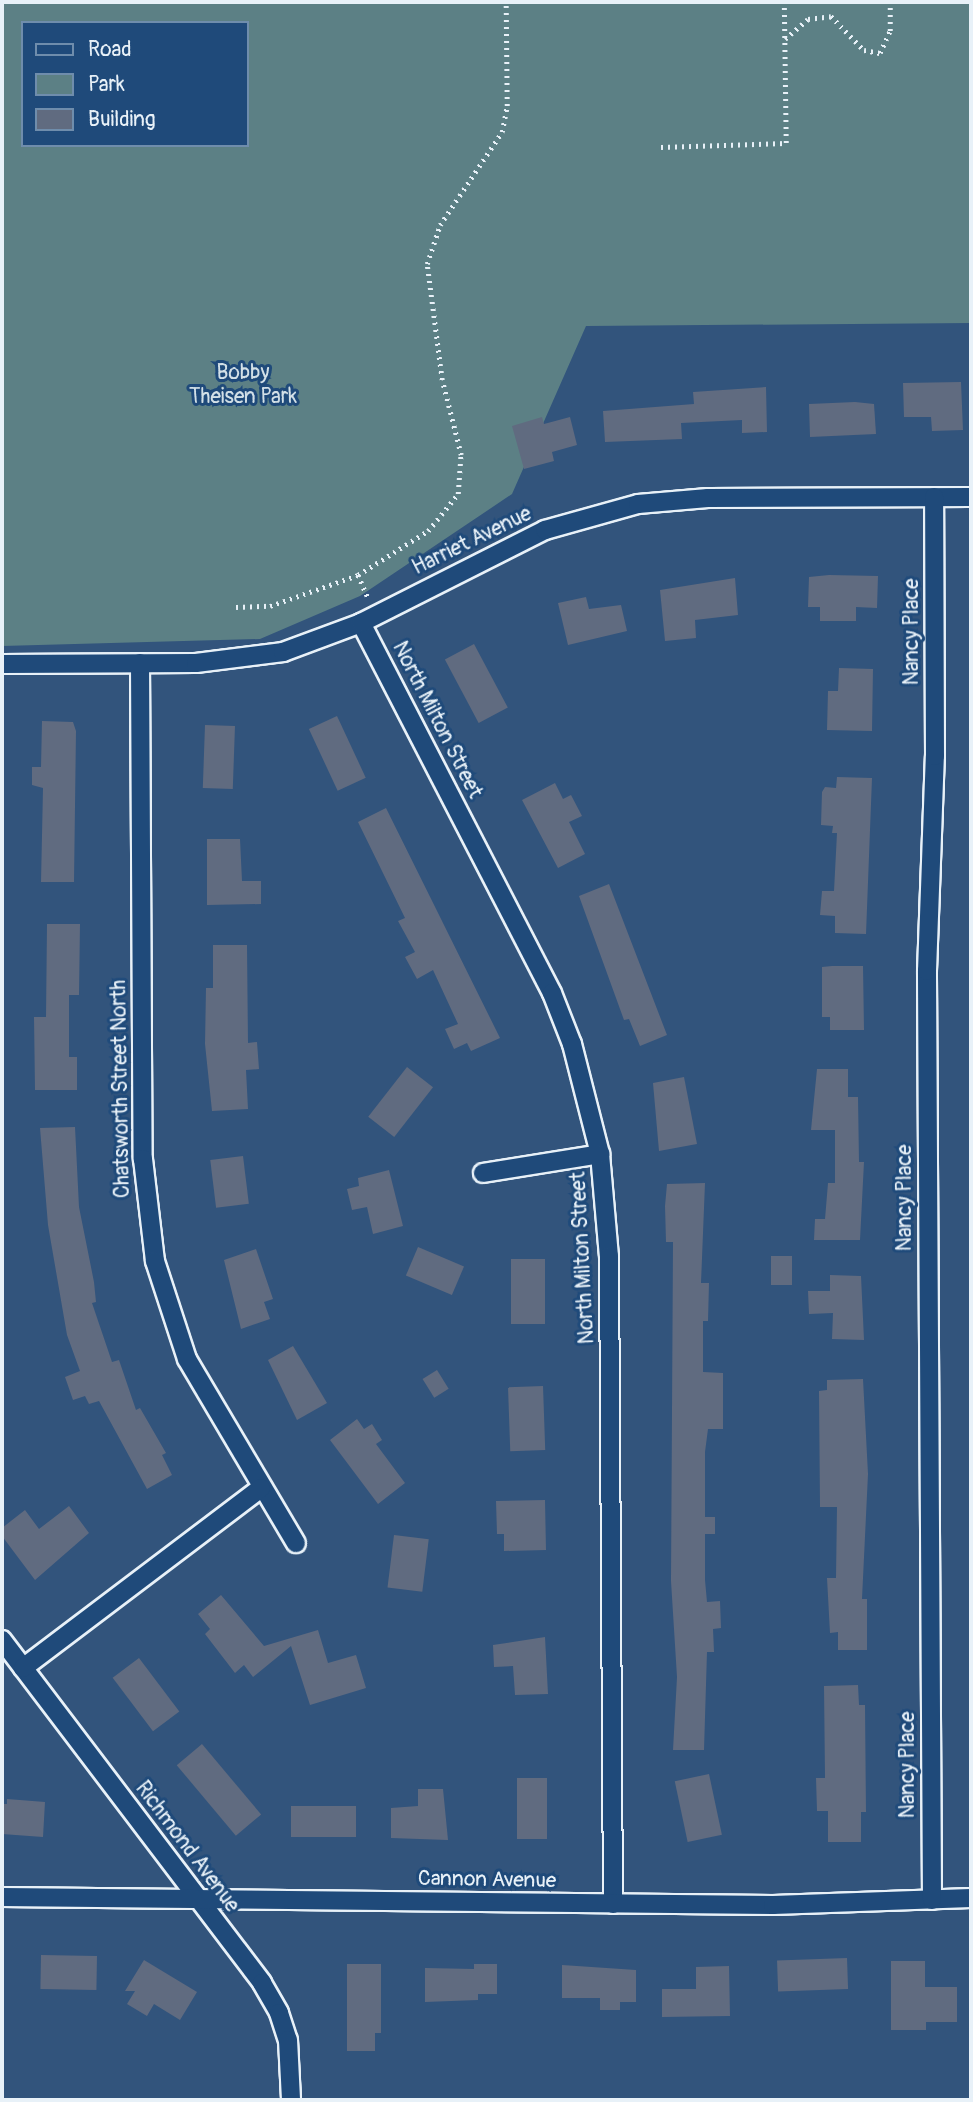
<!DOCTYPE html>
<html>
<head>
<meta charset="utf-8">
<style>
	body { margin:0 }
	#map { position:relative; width:973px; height:2102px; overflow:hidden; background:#32547c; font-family:Pangolin,sans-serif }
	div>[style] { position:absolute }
	.green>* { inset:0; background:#5c8085 }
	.building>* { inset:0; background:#606b80; transform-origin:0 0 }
	.path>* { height:4.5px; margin-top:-2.25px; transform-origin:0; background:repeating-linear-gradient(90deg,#e8f1f8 0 2px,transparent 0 7px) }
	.roads { filter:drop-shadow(2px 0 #e8f1f8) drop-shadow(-2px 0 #e8f1f8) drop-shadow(0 2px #e8f1f8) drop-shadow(0 -2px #e8f1f8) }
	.street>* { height:18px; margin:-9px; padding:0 9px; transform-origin:9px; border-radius:9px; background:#1f4a7a }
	span { translate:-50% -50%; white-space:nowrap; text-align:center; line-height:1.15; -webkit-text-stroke:6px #1f4a7a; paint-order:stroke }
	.park-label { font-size:21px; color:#d3e0e7 }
	.street-label { font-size:21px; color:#e8f1f8 }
	.frame { position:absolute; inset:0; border:4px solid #e8f1f8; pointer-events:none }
	.legend { position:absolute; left:21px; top:21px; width:228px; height:126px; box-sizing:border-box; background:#1f4a7a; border:2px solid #6f8dac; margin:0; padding:9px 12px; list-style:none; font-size:21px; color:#e8f1f8 }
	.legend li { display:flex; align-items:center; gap:14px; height:35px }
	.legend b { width:35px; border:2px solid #6f8dac }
</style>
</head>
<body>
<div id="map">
	<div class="green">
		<div style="clip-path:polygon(evenodd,2px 2px,971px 2px,971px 323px,586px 326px,512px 494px,360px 596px,260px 639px,2px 646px,2px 2px,23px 23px,247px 23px,247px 145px,23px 145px,23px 23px)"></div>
	</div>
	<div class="building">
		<div style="clip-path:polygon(961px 382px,963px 430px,932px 431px,931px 417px,904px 417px,903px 383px)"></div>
		<div style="clip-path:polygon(766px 387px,767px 432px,742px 433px,742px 420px,681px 423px,682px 439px,605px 442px,603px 411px,694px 404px,693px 392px)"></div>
		<div style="clip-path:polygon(855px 402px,874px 404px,876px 434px,810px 437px,809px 404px)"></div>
		<div style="clip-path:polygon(542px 417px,544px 424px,570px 417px,577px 445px,552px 452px,554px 461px,524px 469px,512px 426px)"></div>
		<div style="clip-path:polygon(829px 575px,878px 576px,877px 608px,856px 607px,856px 621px,820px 621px,820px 607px,808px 607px,809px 577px)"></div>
		<div style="clip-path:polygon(735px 578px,738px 615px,695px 620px,696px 638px,665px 641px,660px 590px)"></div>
		<div style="clip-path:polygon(586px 597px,589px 609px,621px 605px,627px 631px,568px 645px,558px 603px)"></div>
		<div style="left:474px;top:644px;width:72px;height:33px;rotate:62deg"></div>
		<div style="clip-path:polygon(839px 668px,873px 669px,872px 731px,827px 730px,828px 691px,838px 691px)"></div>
		<div style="left:337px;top:716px;width:68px;height:31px;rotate:65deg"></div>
		<div style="clip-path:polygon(42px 721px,73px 722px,76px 731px,74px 882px,41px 882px,43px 788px,32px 785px,32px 767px,41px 767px)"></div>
		<div style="left:205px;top:725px;width:30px;height:63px;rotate:2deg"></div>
		<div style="clip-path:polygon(837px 777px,872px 778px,866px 934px,835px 933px,835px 916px,820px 915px,822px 891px,834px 891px,837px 833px,832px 833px,833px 826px,821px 825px,822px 792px,825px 787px,836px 788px)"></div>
		<div style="clip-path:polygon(555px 783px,563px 799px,571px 795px,582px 816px,569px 822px,585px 854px,558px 868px,522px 800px)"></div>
		<div style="clip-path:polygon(386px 808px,500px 1038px,471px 1051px,467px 1043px,454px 1049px,445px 1029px,458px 1024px,433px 970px,417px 979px,405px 957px,415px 952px,398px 921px,405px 918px,358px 822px)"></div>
		<div style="clip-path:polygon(207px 839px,240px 839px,242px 881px,261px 881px,261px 904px,207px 905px)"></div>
		<div style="clip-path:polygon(609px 884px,667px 1035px,640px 1046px,629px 1019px,624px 1020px,579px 896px)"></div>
		<div style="clip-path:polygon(47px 924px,80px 924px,79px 995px,69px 995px,69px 1057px,77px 1057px,77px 1090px,35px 1090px,34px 1017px,46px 1017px)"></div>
		<div style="clip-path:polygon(213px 945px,247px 945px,248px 1043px,257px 1042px,259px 1069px,246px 1070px,248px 1109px,212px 1111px,205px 1044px,206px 988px,213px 988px)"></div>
		<div style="clip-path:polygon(832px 966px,863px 966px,864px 1030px,830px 1030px,830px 1017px,822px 1017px,822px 967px)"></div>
		<div style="left:407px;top:1067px;width:33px;height:63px;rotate:38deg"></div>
		<div style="clip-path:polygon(817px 1069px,848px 1069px,848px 1097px,858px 1097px,859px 1162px,864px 1162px,860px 1240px,814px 1240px,815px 1219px,825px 1219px,828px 1183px,835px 1183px,835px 1130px,811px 1130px)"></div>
		<div style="clip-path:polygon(684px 1077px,697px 1144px,659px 1151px,653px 1083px)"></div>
		<div style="clip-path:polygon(75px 1127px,79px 1207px,94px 1282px,96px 1302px,92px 1303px,112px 1362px,119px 1360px,136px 1410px,140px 1408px,166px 1453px,162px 1455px,172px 1475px,147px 1489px,99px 1401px,89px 1404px,85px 1396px,73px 1400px,65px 1377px,80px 1371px,67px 1335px,48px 1225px,40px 1128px)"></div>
		<div style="left:243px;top:1156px;width:48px;height:33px;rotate:83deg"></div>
		<div style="clip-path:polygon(389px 1170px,403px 1226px,373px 1234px,367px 1207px,352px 1210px,347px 1189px,359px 1186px,358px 1178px)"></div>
		<div style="clip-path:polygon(705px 1183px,701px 1283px,709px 1283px,708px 1321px,703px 1321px,703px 1372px,723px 1373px,723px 1429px,708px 1429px,705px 1452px,705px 1517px,715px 1517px,715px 1534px,705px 1534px,705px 1580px,707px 1602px,720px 1601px,721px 1628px,713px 1629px,714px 1652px,707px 1652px,704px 1750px,673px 1750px,677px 1677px,671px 1581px,673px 1242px,666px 1242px,665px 1206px,667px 1184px)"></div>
		<div style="left:418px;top:1247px;width:50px;height:31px;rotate:23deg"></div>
		<div style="clip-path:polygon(256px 1249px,273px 1299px,264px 1302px,270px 1319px,241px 1329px,224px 1260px)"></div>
		<div style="left:771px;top:1256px;width:21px;height:29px"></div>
		<div style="left:545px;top:1259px;width:65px;height:34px;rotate:90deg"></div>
		<div style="clip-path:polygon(830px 1275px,861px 1276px,864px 1340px,832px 1339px,833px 1313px,809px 1314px,808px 1291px,830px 1291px)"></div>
		<div style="clip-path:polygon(293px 1346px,327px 1403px,297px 1420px,268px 1360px)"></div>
		<div style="left:437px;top:1370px;width:22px;height:17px;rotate:58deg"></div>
		<div style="clip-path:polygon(863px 1379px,868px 1474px,862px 1599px,867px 1599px,867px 1650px,838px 1650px,838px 1632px,830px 1633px,827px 1578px,836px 1578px,837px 1507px,820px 1507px,819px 1391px,827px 1390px,827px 1380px)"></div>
		<div style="left:543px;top:1386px;width:64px;height:35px;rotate:88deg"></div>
		<div style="clip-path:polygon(357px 1419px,364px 1429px,372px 1424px,382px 1440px,376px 1444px,405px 1483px,378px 1504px,330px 1440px)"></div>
		<div style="clip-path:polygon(545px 1500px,546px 1550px,504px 1551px,504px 1534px,497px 1534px,496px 1501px)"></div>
		<div style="clip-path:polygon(69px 1506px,89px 1533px,35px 1580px,2px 1536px,2px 1528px,25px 1510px,39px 1529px)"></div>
		<div style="left:394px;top:1535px;width:35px;height:53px;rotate:7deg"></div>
		<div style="clip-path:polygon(221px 1595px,264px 1646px,318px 1630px,328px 1663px,356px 1655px,366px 1688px,310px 1705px,291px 1646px,253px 1677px,244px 1665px,235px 1673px,205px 1634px,210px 1629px,198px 1614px)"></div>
		<div style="clip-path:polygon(545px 1637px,548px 1694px,515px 1695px,513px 1666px,494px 1667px,493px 1645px)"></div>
		<div style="left:139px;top:1658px;width:67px;height:33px;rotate:53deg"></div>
		<div style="clip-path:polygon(858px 1685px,859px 1705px,865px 1705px,866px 1812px,861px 1812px,861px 1842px,828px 1842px,828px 1811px,817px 1811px,816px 1778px,825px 1778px,824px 1686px)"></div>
		<div style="left:202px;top:1744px;width:92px;height:33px;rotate:50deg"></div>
		<div style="left:709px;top:1774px;width:62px;height:35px;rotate:78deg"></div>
		<div style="left:517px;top:1778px;width:30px;height:61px"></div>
		<div style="clip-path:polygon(418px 1789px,443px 1789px,448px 1840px,391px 1838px,391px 1808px,418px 1806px)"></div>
		<div style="clip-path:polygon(7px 1799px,45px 1802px,43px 1837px,2px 1834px,2px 1804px,7px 1804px)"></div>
		<div style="left:291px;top:1806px;width:65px;height:31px"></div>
		<div style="left:41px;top:1955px;width:56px;height:34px;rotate:1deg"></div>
		<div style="left:847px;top:1958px;width:31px;height:70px;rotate:88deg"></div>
		<div style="clip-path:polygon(144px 1960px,197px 1992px,180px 2020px,154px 2004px,147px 2016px,127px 2004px,135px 1991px,125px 1991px)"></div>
		<div style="clip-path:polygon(891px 1961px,925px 1961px,925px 1987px,957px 1987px,957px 2022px,926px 2022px,926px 2030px,891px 2030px)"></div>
		<div style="clip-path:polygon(347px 1964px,381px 1964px,381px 2033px,375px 2033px,375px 2051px,347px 2051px)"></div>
		<div style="clip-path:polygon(474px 1964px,497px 1964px,497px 1994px,478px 1994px,478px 2000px,425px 2002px,425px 1968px,474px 1969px)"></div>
		<div style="clip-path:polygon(562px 1965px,636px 1970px,636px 2002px,620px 2002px,620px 2010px,600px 2010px,600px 1998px,562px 1998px)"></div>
		<div style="clip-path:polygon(729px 1966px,730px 2016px,662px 2017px,662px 1989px,696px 1989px,696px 1967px)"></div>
	</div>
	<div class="path">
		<div style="left:785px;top:39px;width:30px;rotate:-41deg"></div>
		<div style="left:808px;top:19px;width:23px;rotate:-7deg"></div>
		<div style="left:831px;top:16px;width:47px;rotate:45.9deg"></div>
		<div style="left:864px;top:50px;width:16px;rotate:11deg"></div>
		<div style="left:880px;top:53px;width:24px;rotate:-66deg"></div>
		<div style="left:890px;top:31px;width:29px;rotate:-90deg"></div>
		<div style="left:661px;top:147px;width:125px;rotate:-1.8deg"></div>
		<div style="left:786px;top:143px;width:141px;rotate:-90.8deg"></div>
		<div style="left:358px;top:575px;width:27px;rotate:66deg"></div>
		<div style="left:236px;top:607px;width:34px;rotate:-2deg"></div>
		<div style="left:270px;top:606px;width:93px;rotate:-19.4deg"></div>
		<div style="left:358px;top:575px;width:83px;rotate:-32.2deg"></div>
		<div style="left:428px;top:531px;width:48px;rotate:-51deg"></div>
		<div style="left:458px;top:494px;width:39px;rotate:-86deg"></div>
		<div style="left:461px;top:455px;width:77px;rotate:-104.2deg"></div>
		<div style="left:442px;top:380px;width:117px;rotate:-97.4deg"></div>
		<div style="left:427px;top:264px;width:41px;rotate:-71.6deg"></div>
		<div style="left:440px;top:225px;width:112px;rotate:-56.3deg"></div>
		<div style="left:502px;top:132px;width:26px;rotate:-79deg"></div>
		<div style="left:507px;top:106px;width:104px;rotate:-90.6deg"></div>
	</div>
	<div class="roads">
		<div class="street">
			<div style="left:361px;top:623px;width:416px;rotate:62.7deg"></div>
			<div style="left:552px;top:993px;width:55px;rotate:68.6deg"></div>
			<div style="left:572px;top:1044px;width:114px;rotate:75.7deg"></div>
			<div style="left:600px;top:1154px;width:102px;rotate:85deg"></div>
			<div style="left:609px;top:1256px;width:648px;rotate:89.65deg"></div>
			<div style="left:140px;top:663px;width:496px;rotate:89.7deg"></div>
			<div style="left:143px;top:1159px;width:103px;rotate:83.3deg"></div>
			<div style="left:155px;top:1261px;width:103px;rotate:71.9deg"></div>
			<div style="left:187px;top:1359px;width:214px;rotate:59.4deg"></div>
			<div style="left:2px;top:664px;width:194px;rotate:-0.3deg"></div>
			<div style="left:196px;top:663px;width:88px;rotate:-7.2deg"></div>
			<div style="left:283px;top:652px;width:83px;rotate:-20.4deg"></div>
			<div style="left:361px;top:623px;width:206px;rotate:-26.8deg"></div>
			<div style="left:545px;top:530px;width:97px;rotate:-15.6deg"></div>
			<div style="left:638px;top:504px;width:70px;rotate:-4.9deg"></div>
			<div style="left:708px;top:498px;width:263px;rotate:-0.2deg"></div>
			<div style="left:483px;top:1173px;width:119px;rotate:-9.2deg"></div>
			<div style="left:2px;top:1640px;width:430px;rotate:52.8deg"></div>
			<div style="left:262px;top:1983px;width:34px;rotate:60deg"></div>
			<div style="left:279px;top:2013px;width:28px;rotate:72deg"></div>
			<div style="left:288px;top:2040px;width:60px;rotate:87.1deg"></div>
			<div style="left:23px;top:1668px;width:298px;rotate:-37.1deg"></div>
			<div style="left:2px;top:1897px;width:771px;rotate:0.59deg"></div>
			<div style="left:773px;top:1905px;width:198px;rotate:-2deg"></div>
			<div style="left:932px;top:1900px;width:929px;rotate:-90.31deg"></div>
			<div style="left:927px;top:971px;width:215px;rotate:-87.9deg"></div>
			<div style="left:935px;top:756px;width:259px;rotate:-90.2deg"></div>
		</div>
	</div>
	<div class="park-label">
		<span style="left:243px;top:385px">Bobby<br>Theisen Park</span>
	</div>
	<div class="street-label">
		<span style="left:472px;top:541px;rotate:-26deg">Harriet Avenue</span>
		<span style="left:912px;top:632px;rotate:-90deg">Nancy Place</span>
		<span style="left:437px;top:720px;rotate:63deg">North Milton Street</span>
		<span style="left:121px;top:1089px;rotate:-91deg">Chatsworth Street North</span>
		<span style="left:905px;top:1198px;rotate:-90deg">Nancy Place</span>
		<span style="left:583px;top:1258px;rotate:-93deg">North Milton Street</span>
		<span style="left:908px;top:1765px;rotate:-90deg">Nancy Place</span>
		<span style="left:187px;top:1847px;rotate:53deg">Richmond Avenue</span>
		<span style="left:487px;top:1880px;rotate:1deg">Cannon Avenue</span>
	</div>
	<div class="frame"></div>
	<ul class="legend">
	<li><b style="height:9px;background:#1f4a7a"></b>Road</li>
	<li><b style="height:19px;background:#5c8085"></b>Park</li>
	<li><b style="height:19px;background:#606b80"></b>Building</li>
	</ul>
</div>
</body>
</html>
